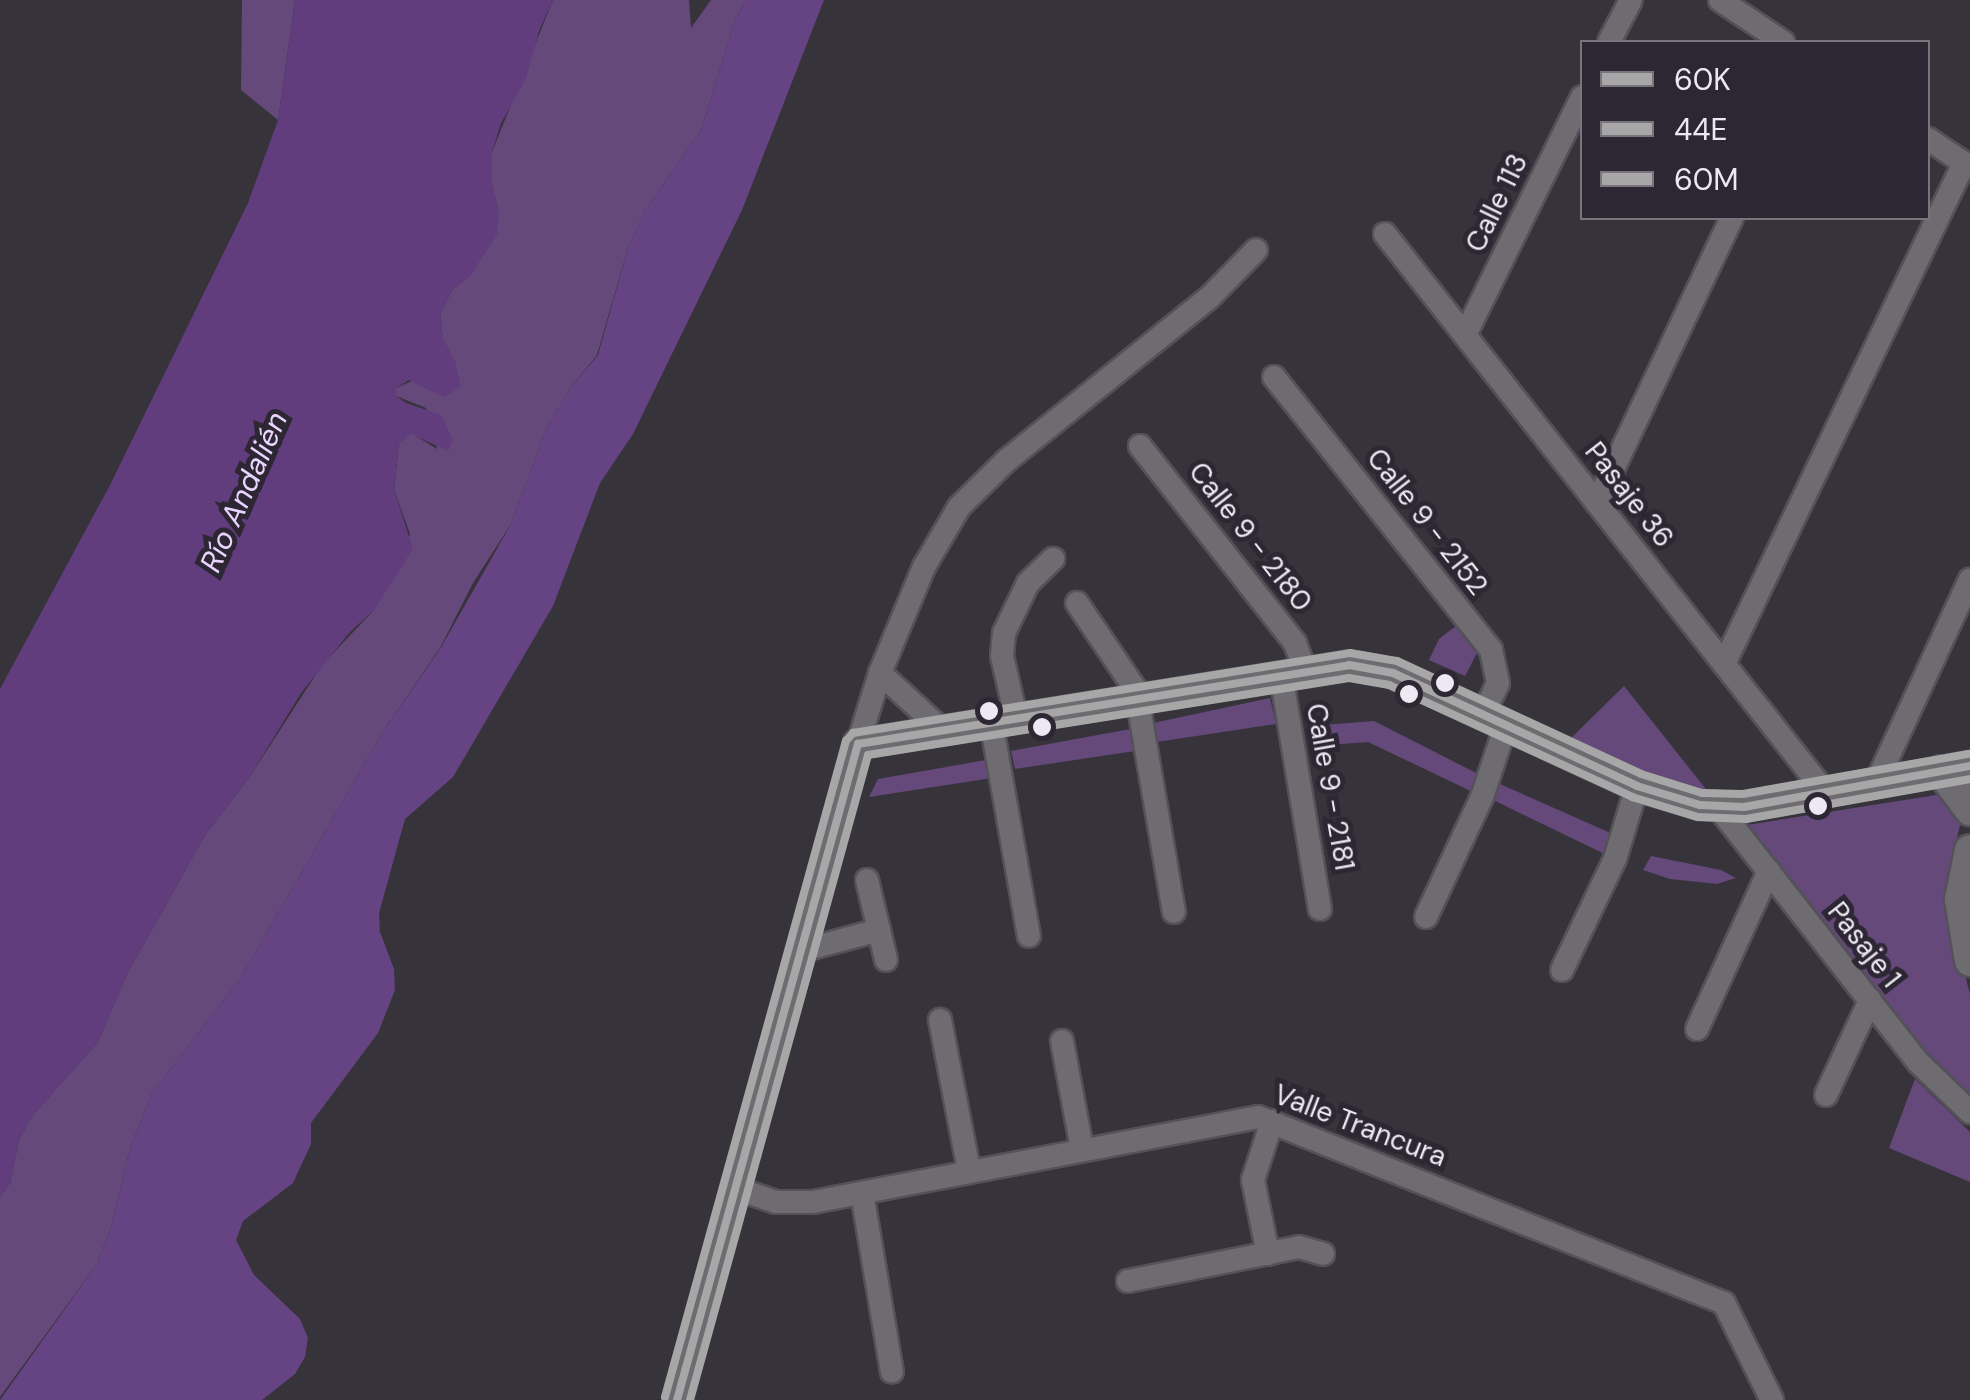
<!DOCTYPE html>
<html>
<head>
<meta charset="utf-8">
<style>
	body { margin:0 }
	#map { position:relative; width:1970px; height:1400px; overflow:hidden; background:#37333a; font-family:"DM Sans",sans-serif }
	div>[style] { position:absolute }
	.green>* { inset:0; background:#64497a }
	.forest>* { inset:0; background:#664382 }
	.water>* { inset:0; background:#623d7e }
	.roads { filter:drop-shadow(2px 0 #545158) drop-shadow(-2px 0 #545158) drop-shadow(0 2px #545158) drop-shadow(0 -2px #545158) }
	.minor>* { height:22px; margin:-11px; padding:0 11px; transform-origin:11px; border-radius:11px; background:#6e6b71 }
	.tertiary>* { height:28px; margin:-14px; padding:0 14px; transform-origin:14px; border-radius:14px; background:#6e6b71 }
	.secondary>* { height:30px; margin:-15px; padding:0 15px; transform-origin:15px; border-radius:15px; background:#6e6b71 }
	.bus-1>* { height:8px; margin:-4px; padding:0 4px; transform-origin:4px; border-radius:4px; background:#a7a7a7 }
	.bus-2>* { height:8px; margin:-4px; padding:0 4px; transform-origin:4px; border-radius:4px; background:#a7a7a7 }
	.bus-3>* { height:8px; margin:-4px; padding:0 4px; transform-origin:4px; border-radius:4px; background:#a7a7a7 }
	.dots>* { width:28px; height:28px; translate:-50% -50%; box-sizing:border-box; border:5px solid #2d2633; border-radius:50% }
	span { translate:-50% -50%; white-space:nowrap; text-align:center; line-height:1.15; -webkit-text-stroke:10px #2d2633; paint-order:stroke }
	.street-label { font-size:28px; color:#ede9f2 }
	.water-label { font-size:30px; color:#e9d4fe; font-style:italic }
	.legend { position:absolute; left:1580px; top:40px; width:350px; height:180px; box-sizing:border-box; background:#2d2633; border:2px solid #7a747f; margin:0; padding:12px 18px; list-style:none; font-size:30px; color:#ede9f2 }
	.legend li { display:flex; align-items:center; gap:20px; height:50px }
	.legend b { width:50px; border:2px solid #7a747f }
</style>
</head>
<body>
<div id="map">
	<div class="green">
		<div style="clip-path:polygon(242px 0,295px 0,278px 120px,241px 90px)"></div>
		<div style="clip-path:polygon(553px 0,689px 0,691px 28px,711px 0,746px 0,735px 20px,701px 130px,645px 211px,628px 248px,597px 355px,571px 387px,546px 430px,511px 524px,473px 583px,440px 648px,384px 730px,240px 979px,152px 1093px,130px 1148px,112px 1224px,97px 1264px,0 1397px,0 1197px,10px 1183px,19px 1140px,32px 1116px,98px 1042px,127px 974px,205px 835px,249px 778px,322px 665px,374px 610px,410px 534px,394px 490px,399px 443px,411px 433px,437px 449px,426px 408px,396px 396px,396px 388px,455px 362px,443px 339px,440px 315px,452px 290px,470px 276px,499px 214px,492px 184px,492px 152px)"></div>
		<div style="clip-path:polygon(1457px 625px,1478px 651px,1465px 676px,1429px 660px,1439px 639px)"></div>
		<div style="clip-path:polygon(1624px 686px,1717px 803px,1565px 744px)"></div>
		<div style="clip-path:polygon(1270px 698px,1276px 724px,1157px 742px,1153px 723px)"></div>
		<div style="clip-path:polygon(1374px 721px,1486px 778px,1479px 795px,1368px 742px,1314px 746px,1310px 726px)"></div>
		<div style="clip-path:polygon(1136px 728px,1142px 750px,1015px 769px,1011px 751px)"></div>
		<div style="clip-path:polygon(986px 760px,992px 778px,869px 797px,878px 779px)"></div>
		<div style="clip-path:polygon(1493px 781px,1622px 838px,1615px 859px,1487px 797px)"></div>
		<div style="clip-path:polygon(1936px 795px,1954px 809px,1960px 825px,1944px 896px,1970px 994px,1970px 1102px,1896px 1022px,1747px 825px)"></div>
		<div style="clip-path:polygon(1651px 856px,1721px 870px,1736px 878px,1717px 884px,1670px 879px,1643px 870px)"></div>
		<div style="clip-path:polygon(1915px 1079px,1970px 1132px,1970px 1182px,1889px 1148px)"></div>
	</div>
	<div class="forest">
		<div style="clip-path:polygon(746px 0,824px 0,742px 210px,633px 434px,600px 483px,553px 606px,453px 777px,405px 819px,379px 913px,380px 932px,394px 969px,395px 990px,378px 1033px,311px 1123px,311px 1144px,293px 1183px,243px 1221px,236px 1240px,254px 1275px,300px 1319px,308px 1338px,305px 1357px,295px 1374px,262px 1400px,0 1400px,97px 1264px,112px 1224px,130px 1148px,152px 1093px,240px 979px,384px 730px,440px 649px,511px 524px,546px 430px,571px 387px,598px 355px,628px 248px,645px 211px,701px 130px,735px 20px)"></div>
	</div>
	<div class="water">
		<div style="clip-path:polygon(295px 0,553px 0,539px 31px,526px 79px,501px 123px,492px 152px,492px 184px,499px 214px,497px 235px,470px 276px,452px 290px,440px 315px,443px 339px,455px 361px,461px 387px,444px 397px,409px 380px,396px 388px,396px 396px,406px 403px,441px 415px,453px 440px,448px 451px,411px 434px,399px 443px,394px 490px,413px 549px,374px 610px,349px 633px,301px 693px,249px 778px,205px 835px,127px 974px,98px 1042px,32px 1116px,19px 1140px,10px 1183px,0 1197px,0 689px,110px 485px,248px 203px,278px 120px)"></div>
	</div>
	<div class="roads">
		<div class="minor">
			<div style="left:1720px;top:0;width:76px;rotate:33.7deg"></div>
			<div style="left:1609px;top:42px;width:47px;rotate:-62.4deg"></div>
			<div style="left:1928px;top:139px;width:50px;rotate:33.7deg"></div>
			<div style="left:1385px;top:234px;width:711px;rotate:51.74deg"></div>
			<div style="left:1465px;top:335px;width:265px;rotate:-63.8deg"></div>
			<div style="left:1274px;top:377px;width:349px;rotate:51.5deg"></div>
			<div style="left:1491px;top:650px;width:34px;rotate:78deg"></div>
			<div style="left:1498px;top:683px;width:35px;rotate:115deg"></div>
			<div style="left:1140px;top:446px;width:251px;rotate:51.8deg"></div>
			<div style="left:1295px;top:643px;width:29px;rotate:70deg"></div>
			<div style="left:1597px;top:503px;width:315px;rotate:-64.7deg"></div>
			<div style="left:1077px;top:603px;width:105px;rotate:55.9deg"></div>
			<div style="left:1136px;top:690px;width:225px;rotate:80.3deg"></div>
			<div style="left:1724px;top:664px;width:556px;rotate:-64.4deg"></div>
			<div style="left:880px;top:673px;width:83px;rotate:42.6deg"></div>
			<div style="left:1281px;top:674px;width:238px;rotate:80.6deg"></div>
			<div style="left:1016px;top:717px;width:63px;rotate:-102.9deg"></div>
			<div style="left:1002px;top:656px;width:23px;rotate:-85deg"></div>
			<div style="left:1004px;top:633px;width:55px;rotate:-64.4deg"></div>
			<div style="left:1028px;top:583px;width:35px;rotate:-44deg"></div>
			<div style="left:991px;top:721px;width:218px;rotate:80deg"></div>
			<div style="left:858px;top:744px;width:74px;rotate:-72.8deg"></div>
			<div style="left:880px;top:673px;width:115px;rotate:-67.5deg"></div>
			<div style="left:924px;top:567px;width:69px;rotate:-59.7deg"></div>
			<div style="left:959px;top:507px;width:66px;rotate:-44.4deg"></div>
			<div style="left:1006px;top:461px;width:260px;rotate:-38.8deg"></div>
			<div style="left:1209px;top:298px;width:67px;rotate:-45.6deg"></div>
			<div style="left:1876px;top:783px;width:224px;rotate:-65.2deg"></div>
			<div style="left:1718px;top:807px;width:325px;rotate:51.9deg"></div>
			<div style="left:1919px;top:1063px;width:71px;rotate:43.9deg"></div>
			<div style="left:867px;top:880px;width:82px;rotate:76.6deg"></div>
			<div style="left:1426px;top:917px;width:132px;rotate:-65deg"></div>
			<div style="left:1482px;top:797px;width:76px;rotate:-71.6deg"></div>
			<div style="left:801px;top:951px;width:81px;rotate:-15.1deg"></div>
			<div style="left:1562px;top:970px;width:123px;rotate:-64.5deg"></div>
			<div style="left:1615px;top:859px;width:76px;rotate:-73.2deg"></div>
			<div style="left:940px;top:1020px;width:154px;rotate:79.1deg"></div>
			<div style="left:1697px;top:1029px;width:174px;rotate:-65.5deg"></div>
			<div style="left:1062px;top:1041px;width:110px;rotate:79.5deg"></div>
			<div style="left:1826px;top:1095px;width:105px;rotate:-65.1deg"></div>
			<div style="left:735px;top:1188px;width:43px;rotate:18.9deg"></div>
			<div style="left:776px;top:1202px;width:37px"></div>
			<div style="left:813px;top:1202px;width:453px;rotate:-10.8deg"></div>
			<div style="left:1258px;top:1117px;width:502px;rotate:21.76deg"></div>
			<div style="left:1724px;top:1303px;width:108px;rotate:63.7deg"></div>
			<div style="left:862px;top:1193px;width:181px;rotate:80.5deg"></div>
			<div style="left:1268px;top:1254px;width:76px;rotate:-101.5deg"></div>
			<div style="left:1253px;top:1180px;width:62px;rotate:-72.1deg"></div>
			<div style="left:1128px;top:1281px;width:174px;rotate:-11.2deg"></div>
			<div style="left:1299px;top:1247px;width:25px;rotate:16deg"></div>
		</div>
		<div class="tertiary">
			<div style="left:677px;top:1400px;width:681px;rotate:-74.58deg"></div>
			<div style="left:858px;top:744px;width:497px;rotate:-9.1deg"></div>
			<div style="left:1349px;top:665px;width:45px;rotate:10.3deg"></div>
			<div style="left:1393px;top:673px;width:269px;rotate:24.8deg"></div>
			<div style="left:1637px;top:786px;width:66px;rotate:16.8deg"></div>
			<div style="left:1700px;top:805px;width:44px;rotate:2.6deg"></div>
			<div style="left:1744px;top:807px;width:230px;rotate:-10.3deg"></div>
		</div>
		<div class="secondary">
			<div style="left:1941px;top:771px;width:49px;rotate:53.4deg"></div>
			<div style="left:1970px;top:850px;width:50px;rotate:101.5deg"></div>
			<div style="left:1960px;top:899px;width:63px;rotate:80.8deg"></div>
		</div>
	</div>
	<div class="bus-1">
		<div style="left:677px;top:1400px;width:681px;rotate:-74.58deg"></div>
		<div style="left:858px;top:744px;width:497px;rotate:-9.1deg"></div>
		<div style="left:1349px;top:665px;width:45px;rotate:10.3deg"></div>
		<div style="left:1393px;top:673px;width:269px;rotate:24.8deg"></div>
		<div style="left:1637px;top:786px;width:66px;rotate:16.8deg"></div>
		<div style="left:1700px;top:805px;width:44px;rotate:2.6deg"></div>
		<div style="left:1744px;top:807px;width:230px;rotate:-10.3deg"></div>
	</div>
	<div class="bus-2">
		<div style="left:690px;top:1400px;width:669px;rotate:-74.57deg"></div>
		<div style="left:868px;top:755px;width:487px;rotate:-9.1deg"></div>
		<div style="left:1349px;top:678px;width:41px;rotate:9.9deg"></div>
		<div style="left:1389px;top:685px;width:268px;rotate:24.7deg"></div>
		<div style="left:1632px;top:797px;width:69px;rotate:16.9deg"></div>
		<div style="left:1698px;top:817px;width:48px;rotate:2.4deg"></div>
		<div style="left:1746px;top:819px;width:228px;rotate:-10.1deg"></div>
	</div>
	<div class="bus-3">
		<div style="left:665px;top:1397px;width:681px;rotate:-74.58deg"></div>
		<div style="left:846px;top:741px;width:11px;rotate:-49deg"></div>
		<div style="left:853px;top:733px;width:503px;rotate:-9.14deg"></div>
		<div style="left:1350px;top:653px;width:48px;rotate:9.7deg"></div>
		<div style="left:1397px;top:661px;width:269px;rotate:24.8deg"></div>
		<div style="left:1641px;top:774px;width:64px;rotate:17.3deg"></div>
		<div style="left:1702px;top:793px;width:41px;rotate:1.4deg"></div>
		<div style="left:1743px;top:794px;width:229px;rotate:-10.1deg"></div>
	</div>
	<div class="dots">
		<div style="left:1445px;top:683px;background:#ede9f2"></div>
		<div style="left:1409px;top:694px;background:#ede9f2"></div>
		<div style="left:989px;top:711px;background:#ede9f2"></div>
		<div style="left:1042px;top:727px;background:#ede9f2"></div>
		<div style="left:1818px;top:806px;background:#ede9f2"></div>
	</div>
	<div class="street-label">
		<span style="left:1497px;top:203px;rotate:-64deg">Calle 113</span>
		<span style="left:1629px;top:495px;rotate:52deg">Pasaje 36</span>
		<span style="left:1427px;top:522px;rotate:52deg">Calle 9 - 2152</span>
		<span style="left:1250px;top:537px;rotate:52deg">Calle 9 - 2180</span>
		<span style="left:1330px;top:787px;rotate:80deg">Calle 9 - 2181</span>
		<span style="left:1864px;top:945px;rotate:52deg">Pasaje 1</span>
		<span style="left:1360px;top:1126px;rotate:21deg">Valle Trancura</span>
	</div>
	<div class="water-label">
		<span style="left:244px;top:492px;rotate:-66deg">Río Andalién</span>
	</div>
	<ul class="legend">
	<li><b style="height:12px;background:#a7a7a7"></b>60K</li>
	<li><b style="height:12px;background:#a7a7a7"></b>44E</li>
	<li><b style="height:12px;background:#a7a7a7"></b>60M</li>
	</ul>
</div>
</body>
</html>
